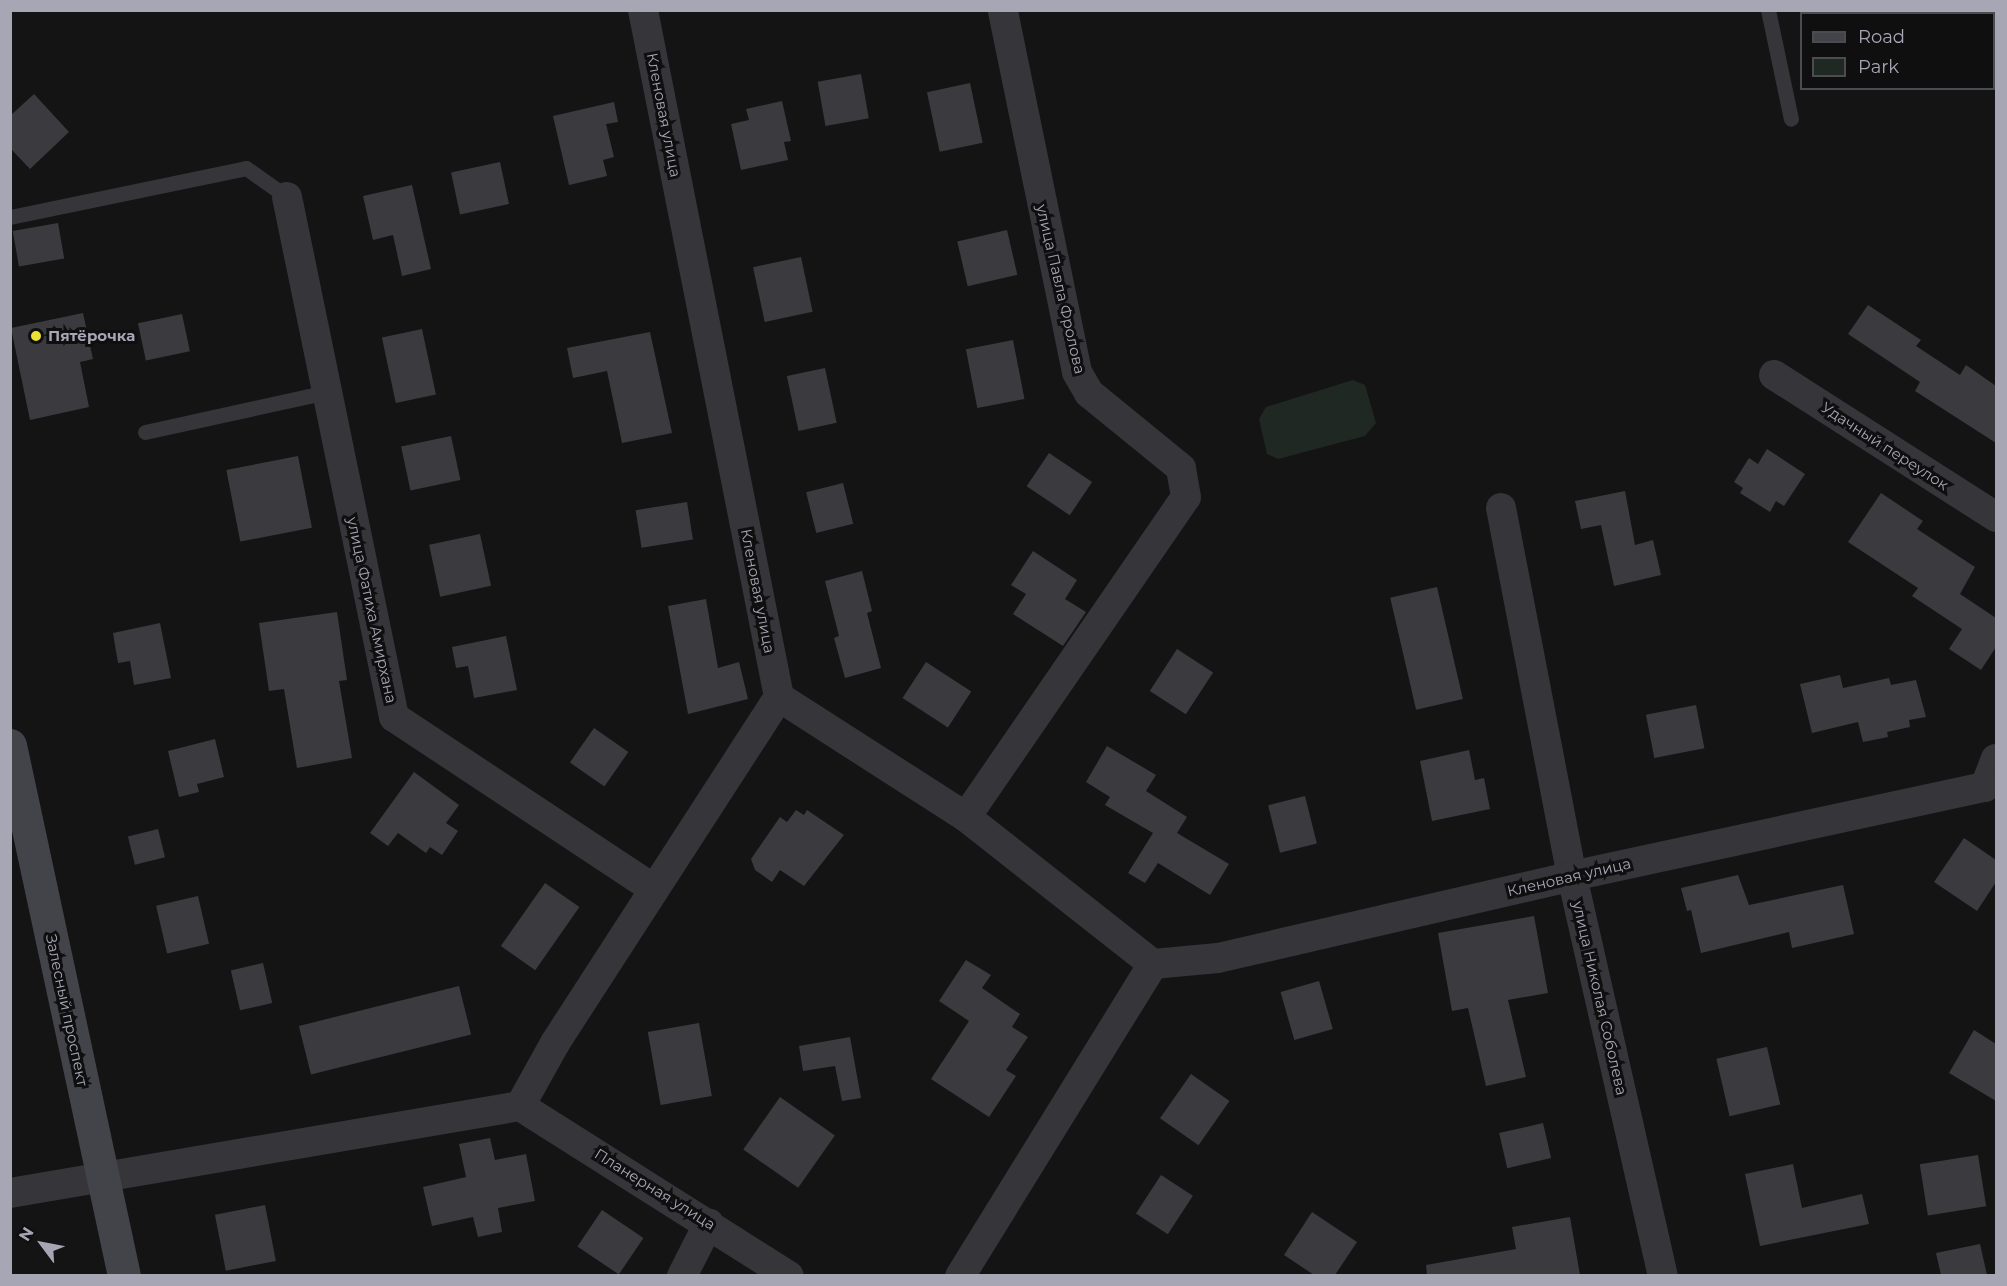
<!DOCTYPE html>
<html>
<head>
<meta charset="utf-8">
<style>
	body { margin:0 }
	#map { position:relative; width:2007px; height:1286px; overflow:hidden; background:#141415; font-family:Montserrat,sans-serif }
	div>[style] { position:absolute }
	.green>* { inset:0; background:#202823 }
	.building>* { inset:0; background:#3b3b3f; transform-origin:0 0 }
	.lane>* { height:15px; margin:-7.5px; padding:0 7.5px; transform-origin:7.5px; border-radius:7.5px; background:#35353a }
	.street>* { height:30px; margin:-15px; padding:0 15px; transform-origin:15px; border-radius:15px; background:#35353a }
	.secondary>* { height:33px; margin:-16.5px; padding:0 16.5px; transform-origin:16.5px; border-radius:16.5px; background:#43434a }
	.dots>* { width:16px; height:16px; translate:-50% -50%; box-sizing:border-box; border:3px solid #0f0f10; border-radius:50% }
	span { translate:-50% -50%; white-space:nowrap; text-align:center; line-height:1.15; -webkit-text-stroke:6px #0f0f10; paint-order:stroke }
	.street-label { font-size:15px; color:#a6a6b5 }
	.poi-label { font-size:15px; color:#a6a6b5; font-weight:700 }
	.left { translate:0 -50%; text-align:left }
	.frame { position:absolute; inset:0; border:12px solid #a6a6b5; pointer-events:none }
	.legend { position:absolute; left:1800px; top:12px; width:195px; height:78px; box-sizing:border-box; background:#0f0f10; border:2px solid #4b4b52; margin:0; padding:8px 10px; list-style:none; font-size:18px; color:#a6a6b5 }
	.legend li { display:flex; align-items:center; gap:12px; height:30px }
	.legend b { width:30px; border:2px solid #4b4b52 }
	.north { position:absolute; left:12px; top:1214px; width:60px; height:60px; -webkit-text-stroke:4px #0f0f10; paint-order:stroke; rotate:302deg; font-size:16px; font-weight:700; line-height:24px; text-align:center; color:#a6a6b5 }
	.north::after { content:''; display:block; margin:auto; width:21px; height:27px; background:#a6a6b5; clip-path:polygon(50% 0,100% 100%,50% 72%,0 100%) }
</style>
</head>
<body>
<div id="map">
	<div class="green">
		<div style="clip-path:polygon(1353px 380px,1365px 385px,1376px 423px,1365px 436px,1278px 459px,1267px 454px,1259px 419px,1266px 407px)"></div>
	</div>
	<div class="building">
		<div style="left:861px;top:74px;width:45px;height:44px;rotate:80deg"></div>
		<div style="left:970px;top:83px;width:61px;height:44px;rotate:78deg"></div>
		<div style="clip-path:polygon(34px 94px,69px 132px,30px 169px,10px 148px,10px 116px)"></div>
		<div style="clip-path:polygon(782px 101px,791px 141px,784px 142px,788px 160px,741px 170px,731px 124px,749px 120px,746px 109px)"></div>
		<div style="clip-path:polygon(614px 102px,618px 122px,606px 124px,614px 157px,603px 160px,607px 176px,569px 185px,553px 116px)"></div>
		<div style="left:500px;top:162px;width:43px;height:50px;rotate:78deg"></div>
		<div style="clip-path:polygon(412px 185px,431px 269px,402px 276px,393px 235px,373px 240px,363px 196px)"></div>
		<div style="left:58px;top:223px;width:36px;height:46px;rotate:80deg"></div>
		<div style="left:1007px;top:230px;width:46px;height:51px;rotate:77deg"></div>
		<div style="left:801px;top:257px;width:56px;height:49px;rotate:78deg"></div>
		<div style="clip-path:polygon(1868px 305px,1921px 340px,1916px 346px,1960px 375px,1966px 365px,1996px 386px,1996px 443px,1915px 391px,1920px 382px,1848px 334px)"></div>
		<div style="clip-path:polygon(83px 313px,93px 359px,80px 362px,89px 407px,30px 420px,11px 328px)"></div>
		<div style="left:182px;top:314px;width:38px;height:45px;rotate:78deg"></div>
		<div style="left:422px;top:329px;width:67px;height:41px;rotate:78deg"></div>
		<div style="clip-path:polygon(650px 332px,672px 433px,622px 443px,607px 371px,573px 378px,567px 348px)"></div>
		<div style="left:1013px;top:340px;width:60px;height:48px;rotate:79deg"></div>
		<div style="left:825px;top:368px;width:56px;height:39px;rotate:78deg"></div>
		<div style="left:451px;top:436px;width:45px;height:51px;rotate:78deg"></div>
		<div style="clip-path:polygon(1767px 449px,1805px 474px,1784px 506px,1776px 501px,1770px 512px,1740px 493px,1743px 488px,1734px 482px,1749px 458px,1758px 464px)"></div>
		<div style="left:1049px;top:453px;width:52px;height:40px;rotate:34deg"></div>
		<div style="left:298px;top:456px;width:73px;height:73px;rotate:79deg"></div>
		<div style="left:843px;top:483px;width:42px;height:38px;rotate:76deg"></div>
		<div style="clip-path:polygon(1625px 491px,1635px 545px,1653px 540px,1661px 575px,1614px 586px,1601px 525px,1581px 529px,1575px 501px)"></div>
		<div style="clip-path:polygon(1881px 493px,1923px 521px,1917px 529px,1975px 567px,1960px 594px,1996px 618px,1996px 647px,1981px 670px,1949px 649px,1962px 629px,1912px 596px,1918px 588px,1848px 542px)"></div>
		<div style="left:687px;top:502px;width:38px;height:52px;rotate:81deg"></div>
		<div style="left:480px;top:534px;width:53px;height:52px;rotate:78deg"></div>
		<div style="clip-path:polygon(1033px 551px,1077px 580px,1065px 599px,1086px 612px,1063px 646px,1013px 614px,1026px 594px,1011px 585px)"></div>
		<div style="clip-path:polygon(862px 571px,872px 611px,867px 613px,881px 668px,845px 678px,834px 638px,839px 636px,825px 581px)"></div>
		<div style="left:1437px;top:587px;width:115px;height:48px;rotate:77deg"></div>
		<div style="clip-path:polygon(706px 599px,718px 668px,739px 662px,748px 699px,688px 714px,668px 606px)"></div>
		<div style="clip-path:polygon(337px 612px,347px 680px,339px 681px,352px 758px,297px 768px,284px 689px,269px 691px,259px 623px)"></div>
		<div style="clip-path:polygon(160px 623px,171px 678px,134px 685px,130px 661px,118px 663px,113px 633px)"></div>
		<div style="clip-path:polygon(506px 636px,517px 690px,474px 698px,468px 666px,456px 668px,452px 647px)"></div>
		<div style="left:1177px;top:649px;width:43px;height:50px;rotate:33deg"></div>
		<div style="left:926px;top:662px;width:54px;height:43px;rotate:33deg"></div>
		<div style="clip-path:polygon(1840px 675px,1843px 688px,1889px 678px,1891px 685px,1916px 680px,1926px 717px,1909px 720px,1910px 727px,1887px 732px,1888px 737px,1863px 742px,1858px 722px,1812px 733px,1800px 684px)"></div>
		<div style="left:1696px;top:705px;width:44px;height:51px;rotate:79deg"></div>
		<div style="left:594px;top:728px;width:42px;height:42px;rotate:35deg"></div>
		<div style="clip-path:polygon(215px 739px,224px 777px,197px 784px,199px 792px,179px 797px,168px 751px)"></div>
		<div style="clip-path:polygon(1107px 746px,1156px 775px,1146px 791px,1187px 817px,1177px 833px,1229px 864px,1210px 895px,1158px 863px,1145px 883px,1128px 873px,1153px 833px,1105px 805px,1110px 797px,1086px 782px)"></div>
		<div style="clip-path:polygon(1469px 750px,1475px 780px,1484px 778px,1490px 809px,1432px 821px,1420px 761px)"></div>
		<div style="clip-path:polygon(414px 772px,459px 805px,446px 823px,458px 831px,442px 855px,430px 847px,426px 853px,398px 833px,388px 846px,370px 833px)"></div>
		<div style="left:1305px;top:796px;width:49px;height:38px;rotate:76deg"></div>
		<div style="clip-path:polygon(796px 810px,804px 815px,807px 810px,844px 835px,804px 886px,780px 870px,772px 882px,755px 870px,751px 859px,780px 817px,787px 822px)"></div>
		<div style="left:158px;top:829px;width:29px;height:31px;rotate:76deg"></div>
		<div style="clip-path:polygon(1964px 838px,1996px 860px,1996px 882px,1977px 911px,1934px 882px)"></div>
		<div style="clip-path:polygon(1738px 875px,1749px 905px,1843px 885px,1854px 934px,1792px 948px,1789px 932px,1701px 953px,1691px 910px,1687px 911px,1681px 888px)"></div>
		<div style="left:545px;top:883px;width:42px;height:77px;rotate:35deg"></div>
		<div style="left:198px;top:896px;width:49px;height:43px;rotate:77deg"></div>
		<div style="clip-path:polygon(1534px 916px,1548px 993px,1508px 1000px,1526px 1077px,1486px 1086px,1468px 1008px,1452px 1011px,1438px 933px)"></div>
		<div style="clip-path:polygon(966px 960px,991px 975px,982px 988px,1020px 1014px,1012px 1027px,1028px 1037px,1006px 1070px,1016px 1076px,989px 1117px,931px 1079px,969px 1021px,939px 1001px)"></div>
		<div style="left:263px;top:963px;width:41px;height:33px;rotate:77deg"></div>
		<div style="left:1319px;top:981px;width:50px;height:40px;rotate:74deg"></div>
		<div style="left:459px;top:986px;width:50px;height:165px;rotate:76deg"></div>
		<div style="left:699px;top:1023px;width:74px;height:52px;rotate:80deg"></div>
		<div style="clip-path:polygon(1974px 1030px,1996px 1044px,1996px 1101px,1949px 1073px)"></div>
		<div style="clip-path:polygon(850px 1037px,861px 1098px,842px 1101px,835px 1066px,803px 1071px,799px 1046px)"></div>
		<div style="left:1767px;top:1047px;width:59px;height:52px;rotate:77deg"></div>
		<div style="left:1191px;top:1074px;width:47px;height:54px;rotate:35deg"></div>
		<div style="left:780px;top:1097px;width:67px;height:64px;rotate:35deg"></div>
		<div style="left:1543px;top:1123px;width:36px;height:45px;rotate:77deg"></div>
		<div style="clip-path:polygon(490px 1138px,495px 1160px,526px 1154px,535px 1201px,498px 1208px,502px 1232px,478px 1237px,473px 1217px,432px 1226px,423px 1187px,466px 1177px,459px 1144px)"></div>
		<div style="left:1978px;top:1155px;width:52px;height:59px;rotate:81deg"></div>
		<div style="clip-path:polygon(1793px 1164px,1802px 1208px,1862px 1194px,1869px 1224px,1760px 1246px,1745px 1174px)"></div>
		<div style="left:1161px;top:1175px;width:38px;height:46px;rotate:33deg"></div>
		<div style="left:265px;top:1205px;width:57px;height:51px;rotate:79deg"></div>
		<div style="left:602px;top:1210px;width:50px;height:44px;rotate:34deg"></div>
		<div style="clip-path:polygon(1312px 1212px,1357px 1242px,1335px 1275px,1314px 1275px,1284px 1255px)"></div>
		<div style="clip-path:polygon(1570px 1217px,1580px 1275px,1427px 1275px,1426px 1265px,1516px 1249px,1512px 1227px)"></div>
		<div style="clip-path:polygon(1980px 1244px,1987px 1275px,1941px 1275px,1936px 1253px)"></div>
	</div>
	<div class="lane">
		<div style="left:1768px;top:10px;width:111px;rotate:78.1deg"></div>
		<div style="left:10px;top:217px;width:241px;rotate:-11.7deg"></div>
		<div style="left:246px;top:168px;width:50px;rotate:35.3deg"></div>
		<div style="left:145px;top:432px;width:186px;rotate:-12.4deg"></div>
	</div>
	<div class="street">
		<div style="left:287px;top:197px;width:531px;rotate:78.37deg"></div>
		<div style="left:394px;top:717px;width:312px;rotate:33.5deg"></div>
		<div style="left:1774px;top:375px;width:264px;rotate:32.6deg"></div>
		<div style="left:1501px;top:508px;width:375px;rotate:79.1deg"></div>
		<div style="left:1572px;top:876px;width:410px;rotate:77.2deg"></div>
		<div style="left:779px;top:697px;width:222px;rotate:32.7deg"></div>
		<div style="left:966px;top:817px;width:238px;rotate:38.2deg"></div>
		<div style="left:1153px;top:964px;width:367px;rotate:121.7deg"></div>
		<div style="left:1985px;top:787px;width:30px;rotate:-69deg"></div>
		<div style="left:966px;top:817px;width:388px;rotate:-55.5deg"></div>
		<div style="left:1186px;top:497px;width:29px;rotate:-100deg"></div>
		<div style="left:1181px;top:468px;width:119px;rotate:-140.8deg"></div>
		<div style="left:1089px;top:393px;width:24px;rotate:-120deg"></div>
		<div style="left:1077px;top:372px;width:369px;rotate:-101.6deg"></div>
		<div style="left:1153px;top:964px;width:65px;rotate:-5.3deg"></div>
		<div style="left:1218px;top:958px;width:363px;rotate:-13deg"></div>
		<div style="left:1572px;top:876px;width:422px;rotate:-12.2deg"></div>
		<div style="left:520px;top:1106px;width:72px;rotate:-60.9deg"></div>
		<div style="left:555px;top:1043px;width:412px;rotate:-57.1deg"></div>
		<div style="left:779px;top:697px;width:700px;rotate:-101.2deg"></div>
		<div style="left:520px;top:1106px;width:318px;rotate:32.3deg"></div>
		<div style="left:10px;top:1193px;width:517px;rotate:-9.68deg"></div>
		<div style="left:682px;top:1276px;width:59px;rotate:-63deg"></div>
	</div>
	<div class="secondary">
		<div style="left:10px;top:745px;width:543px;rotate:77.88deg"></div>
	</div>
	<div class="dots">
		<div style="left:36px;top:336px;background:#ece035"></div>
	</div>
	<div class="street-label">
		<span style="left:664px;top:115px;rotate:79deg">Кленовая улица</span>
		<span style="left:1061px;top:289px;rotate:77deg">улица Павла Фролова</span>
		<span style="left:1885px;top:446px;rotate:33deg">Удачный переулок</span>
		<span style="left:758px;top:591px;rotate:79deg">Кленовая улица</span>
		<span style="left:372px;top:610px;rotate:78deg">улица Фатиха Амирхана</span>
		<span style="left:1569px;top:877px;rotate:-13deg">Кленовая улица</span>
		<span style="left:1600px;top:998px;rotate:77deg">улица Николая Соболева</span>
		<span style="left:67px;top:1010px;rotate:78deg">Залесный проспект</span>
		<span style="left:655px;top:1189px;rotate:32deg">Планерная улица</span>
	</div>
	<div class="poi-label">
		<span class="left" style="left:48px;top:336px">Пятёрочка</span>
	</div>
	<div class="frame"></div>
	<ul class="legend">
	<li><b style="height:8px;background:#43434a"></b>Road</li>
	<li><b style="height:16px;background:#202823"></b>Park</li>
	</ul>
	<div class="north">N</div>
</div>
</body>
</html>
